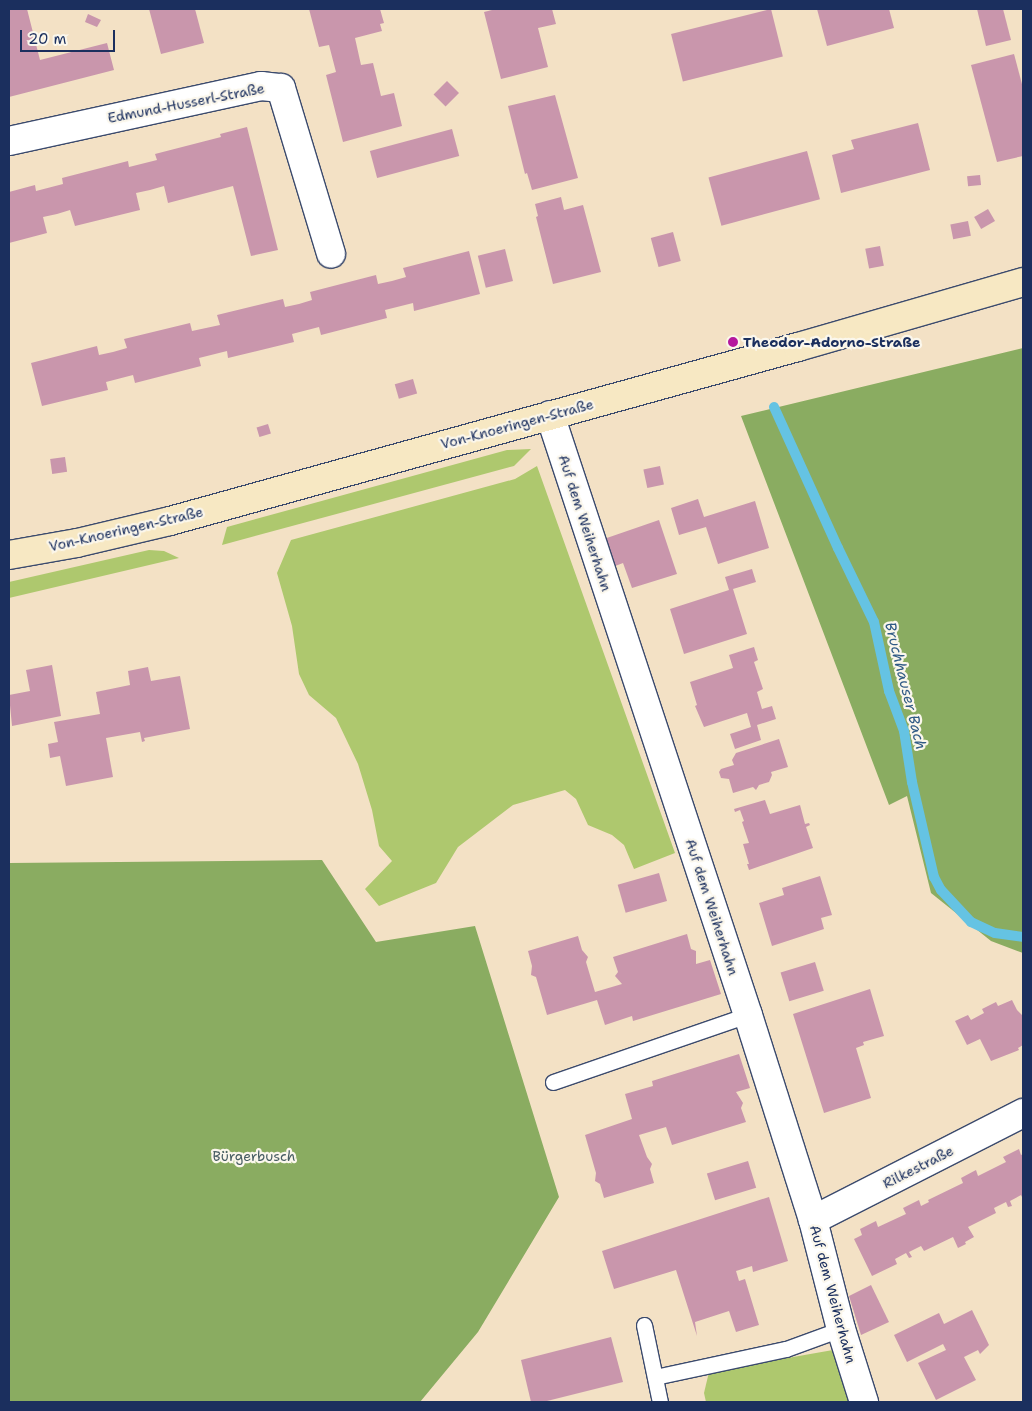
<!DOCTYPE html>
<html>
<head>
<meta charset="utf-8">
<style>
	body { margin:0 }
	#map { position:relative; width:1032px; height:1411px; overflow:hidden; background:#f3e1c5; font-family:"Shantell Sans",sans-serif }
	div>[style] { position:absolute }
	.green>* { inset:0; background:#aec86e }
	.forest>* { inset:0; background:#8aac61 }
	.stream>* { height:10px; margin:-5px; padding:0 5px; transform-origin:5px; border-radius:5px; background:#65c3e3 }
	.building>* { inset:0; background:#c996ac; transform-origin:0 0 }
	.roads { filter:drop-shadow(1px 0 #3b4a6d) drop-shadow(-1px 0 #3b4a6d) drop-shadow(0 1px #3b4a6d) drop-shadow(0 -1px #3b4a6d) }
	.lane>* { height:15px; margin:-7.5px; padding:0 7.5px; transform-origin:7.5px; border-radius:7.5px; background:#fff }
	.street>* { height:28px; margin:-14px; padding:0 14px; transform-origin:14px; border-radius:14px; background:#fff }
	.secondary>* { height:28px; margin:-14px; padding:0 14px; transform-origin:14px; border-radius:14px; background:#f7e8c3 }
	.dots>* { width:14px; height:14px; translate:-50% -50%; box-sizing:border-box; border:2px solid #fbf7ec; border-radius:50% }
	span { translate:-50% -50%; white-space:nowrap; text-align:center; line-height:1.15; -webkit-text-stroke:4.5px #fbf7ec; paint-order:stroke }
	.street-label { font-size:14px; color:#1b2f5e }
	.poi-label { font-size:14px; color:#1b2f5e; font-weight:700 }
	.left { translate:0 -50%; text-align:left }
	.park-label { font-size:14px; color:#475d63 }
	.water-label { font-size:15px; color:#315b86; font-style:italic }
	.frame { position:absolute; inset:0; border:10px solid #1b2f5e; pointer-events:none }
	.scale { position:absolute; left:20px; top:30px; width:95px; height:22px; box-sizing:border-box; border:2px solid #1b2f5e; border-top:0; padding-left:6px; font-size:15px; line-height:18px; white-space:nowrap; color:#1b2f5e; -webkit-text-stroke:4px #fbf7ec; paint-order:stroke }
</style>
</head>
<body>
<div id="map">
	<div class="green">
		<div style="clip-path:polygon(531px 449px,514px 466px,222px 545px,227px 527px,507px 450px)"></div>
		<div style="clip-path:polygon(537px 466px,675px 853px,634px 869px,624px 845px,612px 835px,588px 825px,576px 799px,565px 790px,513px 805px,458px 847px,436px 883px,379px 906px,365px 889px,392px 861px,379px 846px,372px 810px,358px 764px,336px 718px,309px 695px,299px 674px,292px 626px,277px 573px,291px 540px,515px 479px)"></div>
		<div style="clip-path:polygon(149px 550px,164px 551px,179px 558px,9px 598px,9px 582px)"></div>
		<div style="clip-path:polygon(833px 1350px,849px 1402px,706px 1402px,704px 1393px,709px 1372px)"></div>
	</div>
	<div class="forest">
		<div style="clip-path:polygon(1023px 348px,1023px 953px,991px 941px,931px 893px,907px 796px,889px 805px,741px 416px)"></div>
		<div style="clip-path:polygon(322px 860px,376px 942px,475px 926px,559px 1197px,478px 1332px,420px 1402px,9px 1402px,9px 863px)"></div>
	</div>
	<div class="stream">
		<div style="left:774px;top:407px;width:155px;rotate:65.6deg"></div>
		<div style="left:838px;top:548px;width:82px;rotate:64.1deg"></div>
		<div style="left:874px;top:622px;width:71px;rotate:77.7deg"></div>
		<div style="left:889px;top:691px;width:43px;rotate:69.4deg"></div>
		<div style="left:904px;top:731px;width:52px;rotate:81.1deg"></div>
		<div style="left:912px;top:782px;width:98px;rotate:77deg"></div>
		<div style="left:934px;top:877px;width:15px;rotate:62deg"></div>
		<div style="left:941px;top:890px;width:44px;rotate:46.8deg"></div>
		<div style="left:971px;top:922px;width:26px;rotate:25deg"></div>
		<div style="left:995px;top:933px;width:28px;rotate:8deg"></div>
	</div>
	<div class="building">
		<div style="clip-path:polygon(9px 9px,27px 9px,40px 60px,107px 43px,114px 70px,9px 97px)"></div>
		<div style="clip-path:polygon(149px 9px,195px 9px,204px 43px,161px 54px)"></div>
		<div style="clip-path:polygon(309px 9px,380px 9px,384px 23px,380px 24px,382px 31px,355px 38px,361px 65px,373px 63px,381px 96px,394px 93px,402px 126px,343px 142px,326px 75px,336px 72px,329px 45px,319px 47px)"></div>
		<div style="clip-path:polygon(496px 9px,552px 9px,556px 24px,538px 28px,548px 67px,501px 79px,484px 12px)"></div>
		<div style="left:771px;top:9px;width:49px;height:103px;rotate:76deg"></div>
		<div style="clip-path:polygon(817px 9px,889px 9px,894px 28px,827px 46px)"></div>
		<div style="clip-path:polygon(977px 9px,1003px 9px,1011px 40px,986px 46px)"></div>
		<div style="clip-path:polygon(88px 14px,101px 20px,97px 27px,85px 22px)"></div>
		<div style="clip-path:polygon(1014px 54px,1023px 88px,1023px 156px,997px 162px,971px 65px)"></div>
		<div style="left:447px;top:81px;width:17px;height:19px;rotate:45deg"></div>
		<div style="clip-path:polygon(555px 95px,578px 178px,532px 190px,527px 173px,525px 174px,508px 106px)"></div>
		<div style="clip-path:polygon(918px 123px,930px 170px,841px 193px,832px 155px,854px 149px,851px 140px)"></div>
		<div style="clip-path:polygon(247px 127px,278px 250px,251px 256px,233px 186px,168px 203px,164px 186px,150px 190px,136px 193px,140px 210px,75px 226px,70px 210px,57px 214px,43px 217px,47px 233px,9px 243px,9px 192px,35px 185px,36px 191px,63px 184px,62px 178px,128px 161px,129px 167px,157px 160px,155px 154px,221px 137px,220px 134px)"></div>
		<div style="left:452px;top:129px;width:28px;height:85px;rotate:75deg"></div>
		<div style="left:807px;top:151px;width:50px;height:102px;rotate:75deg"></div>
		<div style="left:980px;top:175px;width:10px;height:13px;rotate:84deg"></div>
		<div style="clip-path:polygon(561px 197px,564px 210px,583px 205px,601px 272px,553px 284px,536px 217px,538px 216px,535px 204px)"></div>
		<div style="left:988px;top:209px;width:14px;height:16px;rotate:60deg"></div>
		<div style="left:968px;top:221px;width:15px;height:18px;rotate:79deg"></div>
		<div style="left:673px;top:232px;width:30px;height:23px;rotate:75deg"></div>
		<div style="left:880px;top:246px;width:20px;height:15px;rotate:79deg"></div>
		<div style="left:505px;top:249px;width:33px;height:28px;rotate:76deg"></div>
		<div style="clip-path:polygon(469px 251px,480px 294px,414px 311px,413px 303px,385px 310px,387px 318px,321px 335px,319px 327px,292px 334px,294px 342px,228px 358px,227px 351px,199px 358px,201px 366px,135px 383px,133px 375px,106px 382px,108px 390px,42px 406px,31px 363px,97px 346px,99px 355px,113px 352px,127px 348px,124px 339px,190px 323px,192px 331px,220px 325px,217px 315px,283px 299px,285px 307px,299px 304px,312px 300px,310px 292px,376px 275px,378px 284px,392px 281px,406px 277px,403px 268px)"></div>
		<div style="left:413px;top:379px;width:15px;height:19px;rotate:74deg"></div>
		<div style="left:268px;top:424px;width:10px;height:12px;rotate:73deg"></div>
		<div style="left:65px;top:457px;width:15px;height:15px;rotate:82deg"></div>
		<div style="left:660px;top:466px;width:19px;height:17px;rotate:78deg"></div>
		<div style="clip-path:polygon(698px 499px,704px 517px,755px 501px,769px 548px,718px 564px,706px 527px,679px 535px,671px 508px)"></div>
		<div style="clip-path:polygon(659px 520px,677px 574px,632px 588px,623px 563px,610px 568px,601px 540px)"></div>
		<div style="clip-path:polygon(752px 569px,756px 582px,733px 589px,747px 634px,684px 654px,670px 609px,729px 590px,725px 577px)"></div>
		<div style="clip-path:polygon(754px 647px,758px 660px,754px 662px,763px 689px,757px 692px,762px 709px,772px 706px,776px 719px,757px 725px,761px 740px,735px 749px,730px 734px,751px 727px,747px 713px,704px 727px,695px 706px,697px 705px,690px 682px,733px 668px,729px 655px)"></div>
		<div style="clip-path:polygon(52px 665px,61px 716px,12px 726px,9px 695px,30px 691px,26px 670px)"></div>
		<div style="clip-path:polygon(148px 667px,151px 681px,180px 676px,190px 729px,144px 738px,145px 741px,142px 742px,140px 732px,106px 738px,113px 777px,66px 786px,60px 756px,50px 758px,48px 744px,58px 742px,54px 722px,100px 714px,96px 692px,130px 685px,128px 671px)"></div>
		<div style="clip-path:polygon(779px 739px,788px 767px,771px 772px,772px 775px,769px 782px,759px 785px,756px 790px,753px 787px,733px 793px,729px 779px,721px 778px,719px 772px,721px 769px,734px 765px,732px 760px,736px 753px)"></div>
		<div style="clip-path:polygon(765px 800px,770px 814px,800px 805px,805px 824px,809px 823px,810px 825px,806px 827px,813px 848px,749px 870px,747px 864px,749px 864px,743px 844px,749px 843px,742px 822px,744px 821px,740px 810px,735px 812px,734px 809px)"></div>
		<div style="left:659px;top:873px;width:29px;height:43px;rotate:74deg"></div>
		<div style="clip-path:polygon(820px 876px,832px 915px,821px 918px,824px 929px,772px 946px,759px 903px,784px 895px,782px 888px)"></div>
		<div style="clip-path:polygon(687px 934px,691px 949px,696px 951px,696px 964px,710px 960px,721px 994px,633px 1021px,632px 1016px,605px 1025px,597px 1000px,547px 1015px,536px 977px,531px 975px,532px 966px,528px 951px,578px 936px,582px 950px,588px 957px,586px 962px,595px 992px,622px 984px,615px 976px,618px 972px,613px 957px)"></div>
		<div style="left:815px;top:962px;width:30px;height:36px;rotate:73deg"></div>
		<div style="clip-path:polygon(870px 989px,884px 1036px,863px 1042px,864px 1045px,856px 1048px,871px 1098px,824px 1113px,793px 1014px)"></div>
		<div style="clip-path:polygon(1012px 1000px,1017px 1010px,1023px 1016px,1023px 1045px,1018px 1048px,1019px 1050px,991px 1061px,980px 1039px,967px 1045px,955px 1021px,968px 1015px,971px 1020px,984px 1013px,982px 1009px,996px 1002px,998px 1006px)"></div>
		<div style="clip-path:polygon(739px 1054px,750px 1088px,736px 1092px,743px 1103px,741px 1108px,746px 1122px,672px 1145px,666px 1127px,639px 1135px,647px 1157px,652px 1164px,650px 1169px,654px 1183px,604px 1198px,600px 1184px,595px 1181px,596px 1173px,585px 1135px,632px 1119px,625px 1094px,653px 1086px,652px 1081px)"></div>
		<div style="clip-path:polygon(1019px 1149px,1021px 1155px,1023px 1154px,1023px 1199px,1021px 1195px,1010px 1201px,1012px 1206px,1008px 1207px,1006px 1202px,994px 1208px,996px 1213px,968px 1227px,974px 1237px,965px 1242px,966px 1244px,958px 1248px,953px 1237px,924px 1251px,921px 1246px,909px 1252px,912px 1257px,909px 1258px,906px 1253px,895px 1259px,897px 1264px,872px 1276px,854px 1239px,862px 1235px,860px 1229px,876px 1221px,878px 1227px,906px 1214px,903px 1208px,919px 1200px,921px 1206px,929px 1202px,928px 1200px,963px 1183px,961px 1178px,976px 1170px,978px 1176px,1006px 1162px,1003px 1157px)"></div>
		<div style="left:748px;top:1161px;width:28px;height:43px;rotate:73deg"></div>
		<div style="clip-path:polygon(769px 1197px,788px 1261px,753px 1272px,752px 1266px,736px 1271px,739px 1281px,745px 1279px,759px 1325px,736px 1332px,729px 1311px,695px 1322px,697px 1336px,676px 1270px,614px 1289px,602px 1251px)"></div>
		<div style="clip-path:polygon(871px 1285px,889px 1322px,861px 1335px,849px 1296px)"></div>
		<div style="clip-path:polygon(972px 1310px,989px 1345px,980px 1354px,978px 1350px,964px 1357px,976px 1380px,936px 1400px,918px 1363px,946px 1350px,943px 1344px,907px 1362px,894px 1335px,939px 1313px,944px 1324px)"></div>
		<div style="clip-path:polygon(611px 1337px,623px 1382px,543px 1402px,531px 1402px,521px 1360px)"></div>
	</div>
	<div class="roads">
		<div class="lane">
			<div style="left:553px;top:1082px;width:206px;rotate:-19deg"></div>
			<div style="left:644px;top:1325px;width:79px;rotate:78.3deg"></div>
			<div style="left:655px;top:1377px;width:134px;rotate:-12.1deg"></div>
			<div style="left:786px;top:1349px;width:59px;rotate:-20deg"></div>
		</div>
		<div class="street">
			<div style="left:9px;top:141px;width:258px;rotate:-12.3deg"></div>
			<div style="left:261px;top:86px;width:20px;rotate:6deg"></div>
			<div style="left:281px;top:88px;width:173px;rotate:73.2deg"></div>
			<div style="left:550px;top:415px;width:632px;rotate:71.74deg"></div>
			<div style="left:748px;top:1015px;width:215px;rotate:72.4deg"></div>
			<div style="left:813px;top:1220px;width:113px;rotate:75.6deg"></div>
			<div style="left:841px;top:1329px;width:77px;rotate:72.5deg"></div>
			<div style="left:813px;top:1220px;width:236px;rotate:-27deg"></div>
		</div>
		<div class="secondary">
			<div style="left:9px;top:555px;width:69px;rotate:-10deg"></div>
			<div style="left:77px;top:543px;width:96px;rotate:-13.3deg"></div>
			<div style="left:170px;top:521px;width:652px;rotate:-15.49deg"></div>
			<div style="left:798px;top:347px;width:234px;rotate:-16.1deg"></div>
		</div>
	</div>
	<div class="dots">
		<div style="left:733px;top:342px;background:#b5179e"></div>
	</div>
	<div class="street-label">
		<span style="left:186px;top:103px;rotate:-11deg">Edmund-Husserl-Straße</span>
		<span style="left:517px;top:424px;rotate:-15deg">Von-Knoeringen-Straße</span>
		<span style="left:585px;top:523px;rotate:72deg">Auf dem Weiherhahn</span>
		<span style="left:126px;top:529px;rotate:-13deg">Von-Knoeringen-Straße</span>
		<span style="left:712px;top:907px;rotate:72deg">Auf dem Weiherhahn</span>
		<span style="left:918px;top:1167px;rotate:-27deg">Rilkestraße</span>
		<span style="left:833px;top:1294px;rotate:75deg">Auf dem Weiherhahn</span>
	</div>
	<div class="poi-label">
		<span class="left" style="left:743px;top:342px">Theodor-Adorno-Straße</span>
	</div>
	<div class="park-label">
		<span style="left:254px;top:1156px">Bürgerbusch</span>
	</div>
	<div class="water-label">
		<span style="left:905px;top:686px;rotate:76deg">Bruchhauser Bach</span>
	</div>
	<div class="frame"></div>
	<div class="scale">20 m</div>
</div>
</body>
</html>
